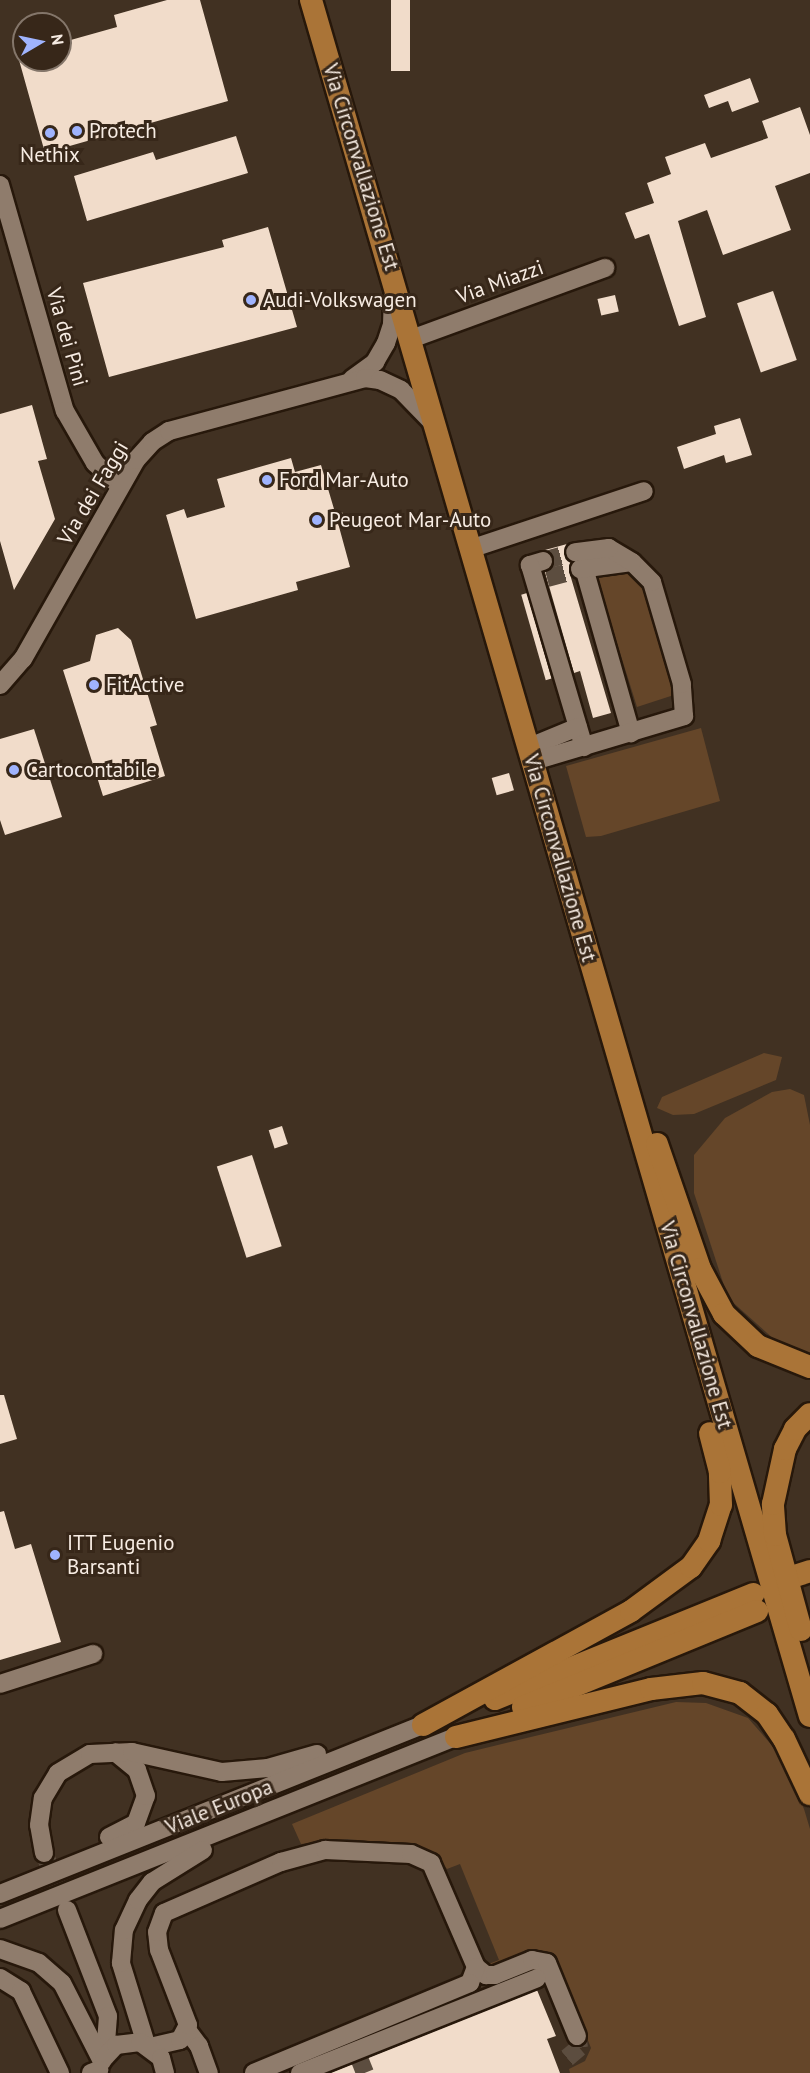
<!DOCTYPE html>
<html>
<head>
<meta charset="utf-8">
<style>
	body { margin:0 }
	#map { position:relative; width:810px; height:2073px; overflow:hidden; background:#413122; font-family:"PT Sans",sans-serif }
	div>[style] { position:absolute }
	.green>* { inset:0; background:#654629 }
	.building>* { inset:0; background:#f1dcca; transform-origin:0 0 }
	.minor-tunnel>* { height:18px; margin-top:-9px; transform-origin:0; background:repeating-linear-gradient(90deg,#5c4d3f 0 18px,transparent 0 27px) }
	.roads { filter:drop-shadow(2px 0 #27180b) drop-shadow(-2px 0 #27180b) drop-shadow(0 2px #27180b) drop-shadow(0 -2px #27180b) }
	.minor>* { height:18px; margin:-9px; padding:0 9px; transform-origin:9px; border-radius:9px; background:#8f7c6c }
	.major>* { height:22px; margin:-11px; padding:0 11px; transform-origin:11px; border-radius:11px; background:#aa7437 }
	.dots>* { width:16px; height:16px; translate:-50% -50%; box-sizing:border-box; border:3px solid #372719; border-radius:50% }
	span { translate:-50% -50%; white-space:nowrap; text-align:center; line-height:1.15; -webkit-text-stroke:6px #372719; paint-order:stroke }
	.poi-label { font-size:21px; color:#f7ece3 }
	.left { translate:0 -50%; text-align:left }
	.street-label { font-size:21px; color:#f7ece3 }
	.north { position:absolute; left:12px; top:12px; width:60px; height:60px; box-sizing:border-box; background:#372719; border:2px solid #84766a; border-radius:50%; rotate:81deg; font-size:16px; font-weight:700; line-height:24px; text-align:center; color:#f7ece3 }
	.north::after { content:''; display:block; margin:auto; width:21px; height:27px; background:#9fb3fd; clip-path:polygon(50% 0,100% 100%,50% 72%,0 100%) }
</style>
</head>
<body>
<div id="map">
	<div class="green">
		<div style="clip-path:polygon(628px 569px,644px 582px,677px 694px,637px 707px,595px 573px)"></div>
		<div style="clip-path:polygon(701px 728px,720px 801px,601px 836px,586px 837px,566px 766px)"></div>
		<div style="clip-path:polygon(764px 1053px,782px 1057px,776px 1080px,694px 1114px,673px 1115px,657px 1108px,662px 1097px)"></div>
		<div style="clip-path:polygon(790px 1089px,804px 1095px,810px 1125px,810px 1357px,787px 1351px,728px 1298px,694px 1193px,694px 1155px,725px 1118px,772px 1092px)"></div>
		<div style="clip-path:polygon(676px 1702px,706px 1703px,748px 1718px,782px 1757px,804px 1809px,810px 1829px,810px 2073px,570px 2073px,569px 2069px,585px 2061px,591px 2048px,558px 1965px,544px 1951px,491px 1970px,486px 1965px,499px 1960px,460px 1864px,447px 1869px,436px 1855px,419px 1846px,347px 1839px,301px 1844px,292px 1824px,465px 1753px)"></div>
	</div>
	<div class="building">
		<div style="clip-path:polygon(167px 0,200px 0,228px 101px,45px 153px,19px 60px,60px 60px,60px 43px,117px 27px,114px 15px)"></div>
		<div style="left:391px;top:0;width:19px;height:71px"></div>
		<div style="clip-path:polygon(750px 78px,759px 102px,732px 112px,728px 101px,709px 108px,704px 95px)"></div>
		<div style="clip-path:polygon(800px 107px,810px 135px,810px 173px,775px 186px,791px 230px,723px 255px,707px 210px,678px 221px,706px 317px,679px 326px,649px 234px,635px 239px,625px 213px,654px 203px,647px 183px,671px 174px,665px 157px,705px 143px,711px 158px,768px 138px,762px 121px)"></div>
		<div style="clip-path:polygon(236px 136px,248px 173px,87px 221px,74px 176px,153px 152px,156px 160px)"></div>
		<div style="clip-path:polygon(268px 227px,297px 327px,109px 377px,83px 283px,224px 247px,222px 240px)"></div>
		<div style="left:773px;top:291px;width:73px;height:38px;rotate:71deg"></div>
		<div style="left:615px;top:295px;width:17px;height:18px;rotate:77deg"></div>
		<div style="clip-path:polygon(32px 405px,47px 459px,38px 461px,55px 519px,14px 590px,0 541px,0 414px)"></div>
		<div style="clip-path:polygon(740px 418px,752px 455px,726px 463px,724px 455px,684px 469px,677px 447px,716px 434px,714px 426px)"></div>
		<div style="clip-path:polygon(291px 458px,295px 472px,321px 465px,334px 509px,343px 513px,338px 523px,350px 567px,296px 582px,298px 590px,196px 619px,166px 515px,184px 509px,187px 518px,225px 507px,217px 479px)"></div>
		<div style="clip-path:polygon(567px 544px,564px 554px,571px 562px,569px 571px,611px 713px,593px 718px,580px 671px,574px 673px,545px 572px,554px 563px,545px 550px)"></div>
		<div style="left:527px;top:593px;width:89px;height:6px;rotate:74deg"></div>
		<div style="clip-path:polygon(118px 628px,131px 640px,157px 725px,150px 727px,165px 776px,103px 796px,63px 670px,90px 661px,96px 635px)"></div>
		<div style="clip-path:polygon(34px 729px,62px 817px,5px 835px,0 820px,0 739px)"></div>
		<div style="left:509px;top:773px;width:18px;height:18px;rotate:74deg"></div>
		<div style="left:282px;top:1126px;width:19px;height:14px;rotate:72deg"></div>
		<div style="left:252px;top:1155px;width:96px;height:37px;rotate:72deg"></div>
		<div style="clip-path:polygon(0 1395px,4px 1395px,17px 1439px,0 1444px)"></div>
		<div style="clip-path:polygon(4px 1511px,15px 1549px,31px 1544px,61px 1642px,0 1660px,0 1512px)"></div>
		<div style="clip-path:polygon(537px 1990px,556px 2036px,547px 2039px,560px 2073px,330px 2073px)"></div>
	</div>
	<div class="minor-tunnel">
		<div style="left:543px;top:561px;width:33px;rotate:-16deg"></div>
		<div style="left:547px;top:578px;width:34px;rotate:-15deg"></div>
		<div style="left:44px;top:1853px;width:58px;rotate:67.8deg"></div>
		<div style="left:359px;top:2058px;width:16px;rotate:68deg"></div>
		<div style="left:567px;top:2058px;width:16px;rotate:-40deg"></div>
		<div style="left:579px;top:2048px;width:12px;rotate:-99deg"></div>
	</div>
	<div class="roads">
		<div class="minor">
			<div style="left:0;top:185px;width:235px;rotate:74deg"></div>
			<div style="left:65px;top:411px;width:60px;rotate:60deg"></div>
			<div style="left:95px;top:463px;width:34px;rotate:43deg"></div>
			<div style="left:411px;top:339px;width:207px;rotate:-20.1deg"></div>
			<div style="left:352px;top:379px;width:29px;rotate:-36deg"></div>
			<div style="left:375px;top:362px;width:22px;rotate:-60deg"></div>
			<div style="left:386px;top:343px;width:20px;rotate:-72deg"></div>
			<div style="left:392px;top:324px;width:27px;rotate:-88deg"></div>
			<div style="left:470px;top:549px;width:183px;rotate:-18.4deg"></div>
			<div style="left:543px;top:561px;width:14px;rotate:163deg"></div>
			<div style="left:530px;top:565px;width:190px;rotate:73.5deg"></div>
			<div style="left:584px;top:568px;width:172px;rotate:74.1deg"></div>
			<div style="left:580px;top:569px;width:52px;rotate:-7.7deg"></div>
			<div style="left:0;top:685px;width:35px;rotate:-49deg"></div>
			<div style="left:23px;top:659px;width:229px;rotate:-60.4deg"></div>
			<div style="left:136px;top:460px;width:24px;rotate:-48deg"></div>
			<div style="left:152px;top:442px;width:20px;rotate:-33deg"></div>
			<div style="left:169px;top:431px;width:203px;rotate:-15.1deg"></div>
			<div style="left:365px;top:378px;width:15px;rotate:8deg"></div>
			<div style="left:380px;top:380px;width:23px;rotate:25deg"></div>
			<div style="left:401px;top:390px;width:46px;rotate:45.9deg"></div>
			<div style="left:527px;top:748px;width:55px;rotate:-22.4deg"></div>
			<div style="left:531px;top:762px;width:160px;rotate:-16.7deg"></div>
			<div style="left:684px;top:716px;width:32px;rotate:-94deg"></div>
			<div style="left:682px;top:684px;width:106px;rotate:-106.4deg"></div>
			<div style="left:652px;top:582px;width:28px;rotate:-135deg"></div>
			<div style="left:632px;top:562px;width:27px;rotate:-149deg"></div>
			<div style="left:609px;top:548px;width:34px;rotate:173deg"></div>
			<div style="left:0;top:1684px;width:98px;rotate:-17.9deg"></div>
			<div style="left:109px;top:1837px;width:30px;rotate:-27deg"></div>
			<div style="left:136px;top:1823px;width:29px;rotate:-70deg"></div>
			<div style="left:146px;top:1796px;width:28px;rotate:-109deg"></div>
			<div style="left:137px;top:1770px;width:28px;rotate:-141deg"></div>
			<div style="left:44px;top:1853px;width:28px;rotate:-100deg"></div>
			<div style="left:39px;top:1825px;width:27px;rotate:-82deg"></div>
			<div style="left:43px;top:1798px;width:29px;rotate:-59deg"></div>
			<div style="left:58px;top:1773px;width:37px;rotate:-31deg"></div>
			<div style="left:90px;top:1754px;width:42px;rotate:-2.7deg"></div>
			<div style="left:132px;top:1752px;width:92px;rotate:12.5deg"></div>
			<div style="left:222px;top:1772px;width:46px;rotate:-5deg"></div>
			<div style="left:268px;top:1768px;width:51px;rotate:-15.9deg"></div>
			<div style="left:0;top:1894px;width:456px;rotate:-21.8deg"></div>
			<div style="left:67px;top:1910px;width:114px;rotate:68.9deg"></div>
			<div style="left:108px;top:2016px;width:40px;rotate:94.3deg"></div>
			<div style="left:0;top:1919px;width:491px;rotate:-21.8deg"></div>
			<div style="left:0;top:1949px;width:41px;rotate:19.7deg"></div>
			<div style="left:39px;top:1963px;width:30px;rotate:41deg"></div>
			<div style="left:62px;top:1983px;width:88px;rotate:62.9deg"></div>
			<div style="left:476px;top:1967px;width:13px;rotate:39deg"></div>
			<div style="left:486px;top:1975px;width:9px"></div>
			<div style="left:495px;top:1975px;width:40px;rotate:-22deg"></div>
			<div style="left:532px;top:1960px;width:15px;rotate:11deg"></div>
			<div style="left:547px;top:1963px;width:79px;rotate:67.7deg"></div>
			<div style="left:0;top:1978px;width:25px;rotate:32deg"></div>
			<div style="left:21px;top:1991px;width:91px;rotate:64.6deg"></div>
			<div style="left:187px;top:2030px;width:20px;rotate:53deg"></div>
			<div style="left:199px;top:2046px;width:29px;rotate:70deg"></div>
			<div style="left:146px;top:2044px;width:85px;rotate:-107.2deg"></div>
			<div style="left:121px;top:1963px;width:33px;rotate:-85deg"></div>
			<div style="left:124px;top:1930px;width:33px;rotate:-65deg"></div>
			<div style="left:138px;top:1900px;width:23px;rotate:-52deg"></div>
			<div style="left:152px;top:1882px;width:60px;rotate:-32.1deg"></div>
			<div style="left:150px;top:2047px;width:31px;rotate:-13deg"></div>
			<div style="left:180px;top:2040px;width:17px;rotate:-62deg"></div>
			<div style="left:188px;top:2025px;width:80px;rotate:-111.1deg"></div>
			<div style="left:159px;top:1950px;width:18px;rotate:-96deg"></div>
			<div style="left:157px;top:1932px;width:20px;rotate:-70deg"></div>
			<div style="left:164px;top:1913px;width:128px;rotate:-23.6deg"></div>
			<div style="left:281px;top:1862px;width:46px;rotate:-15.3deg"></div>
			<div style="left:325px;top:1850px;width:86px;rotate:2.7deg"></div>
			<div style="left:411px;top:1854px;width:22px;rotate:24deg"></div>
			<div style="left:431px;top:1863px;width:113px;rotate:66.6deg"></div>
			<div style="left:476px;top:1967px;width:17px;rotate:111deg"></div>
			<div style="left:470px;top:1983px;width:234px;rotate:157.4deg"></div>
			<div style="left:104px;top:2058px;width:18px;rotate:-47deg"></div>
			<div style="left:116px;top:2045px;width:24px;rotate:-7deg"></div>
			<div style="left:140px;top:2042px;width:26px;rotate:37deg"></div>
			<div style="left:161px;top:2058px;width:16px;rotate:75deg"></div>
			<div style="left:91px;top:2073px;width:9px;rotate:-21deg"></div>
			<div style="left:300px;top:2073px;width:255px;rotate:-21.8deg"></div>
		</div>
		<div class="major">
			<div style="left:311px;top:0;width:1787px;rotate:73.79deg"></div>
			<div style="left:657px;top:1144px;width:132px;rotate:71deg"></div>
			<div style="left:700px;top:1269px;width:51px;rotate:61.9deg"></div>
			<div style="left:724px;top:1314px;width:47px;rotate:43.3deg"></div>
			<div style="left:758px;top:1346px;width:56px;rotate:22deg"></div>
			<div style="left:798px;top:1575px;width:13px;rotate:-18deg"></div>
			<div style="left:801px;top:1630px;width:98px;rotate:-105.3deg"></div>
			<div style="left:775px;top:1535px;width:31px;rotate:-94deg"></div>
			<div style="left:773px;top:1504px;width:56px;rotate:-77.7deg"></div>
			<div style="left:785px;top:1449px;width:22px;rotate:-63deg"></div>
			<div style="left:795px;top:1429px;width:21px;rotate:-45deg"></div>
			<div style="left:495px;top:1699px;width:279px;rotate:-22.1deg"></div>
			<div style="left:523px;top:1707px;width:253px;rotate:-22.3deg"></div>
			<div style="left:423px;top:1725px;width:237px;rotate:-28.7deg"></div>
			<div style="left:631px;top:1611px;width:74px;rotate:-36.3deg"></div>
			<div style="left:691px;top:1567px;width:32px;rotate:-55deg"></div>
			<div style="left:709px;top:1541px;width:38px;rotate:-72deg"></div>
			<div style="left:721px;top:1505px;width:33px;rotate:-92deg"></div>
			<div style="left:720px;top:1472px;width:40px;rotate:-104.4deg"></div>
			<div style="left:456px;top:1737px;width:201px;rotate:-13.8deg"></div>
			<div style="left:651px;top:1689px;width:52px;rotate:-6.6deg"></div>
			<div style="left:703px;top:1683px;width:38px;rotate:15deg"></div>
			<div style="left:740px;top:1693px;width:34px;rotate:38deg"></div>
			<div style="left:767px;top:1714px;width:30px;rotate:56deg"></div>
			<div style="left:784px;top:1739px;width:61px;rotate:64.7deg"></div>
		</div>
	</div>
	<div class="dots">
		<div style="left:77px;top:131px;background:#9fb3fd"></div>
		<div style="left:50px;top:133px;background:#9fb3fd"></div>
		<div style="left:251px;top:300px;background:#9fb3fd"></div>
		<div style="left:267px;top:480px;background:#9fb3fd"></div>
		<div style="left:317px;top:520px;background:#9fb3fd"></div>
		<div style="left:94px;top:685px;background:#9fb3fd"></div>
		<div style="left:14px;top:770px;background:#9fb3fd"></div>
		<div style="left:55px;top:1555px;background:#9fb3fd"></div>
	</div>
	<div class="poi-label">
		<span class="left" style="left:89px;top:131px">Protech</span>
		<span style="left:50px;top:155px">Nethix</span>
		<span class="left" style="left:263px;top:300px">Audi-Volkswagen</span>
		<span class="left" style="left:279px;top:480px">Ford Mar-Auto</span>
		<span class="left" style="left:329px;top:520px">Peugeot Mar-Auto</span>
		<span class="left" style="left:106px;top:685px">FitActive</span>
		<span class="left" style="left:26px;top:770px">Cartocontabile</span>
		<span class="left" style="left:67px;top:1555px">ITT Eugenio<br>Barsanti</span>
	</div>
	<div class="street-label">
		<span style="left:361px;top:167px;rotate:73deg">Via Circonvallazione Est</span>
		<span style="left:500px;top:282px;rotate:-20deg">Via Miazzi</span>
		<span style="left:67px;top:337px;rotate:74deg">Via dei Pini</span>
		<span style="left:93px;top:493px;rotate:-59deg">Via dei Faggi</span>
		<span style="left:560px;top:858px;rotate:74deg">Via Circonvallazione Est</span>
		<span style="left:696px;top:1325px;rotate:74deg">Via Circonvallazione Est</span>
		<span style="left:219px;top:1807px;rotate:-22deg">Viale Europa</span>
	</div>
	<div class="north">N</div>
</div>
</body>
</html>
